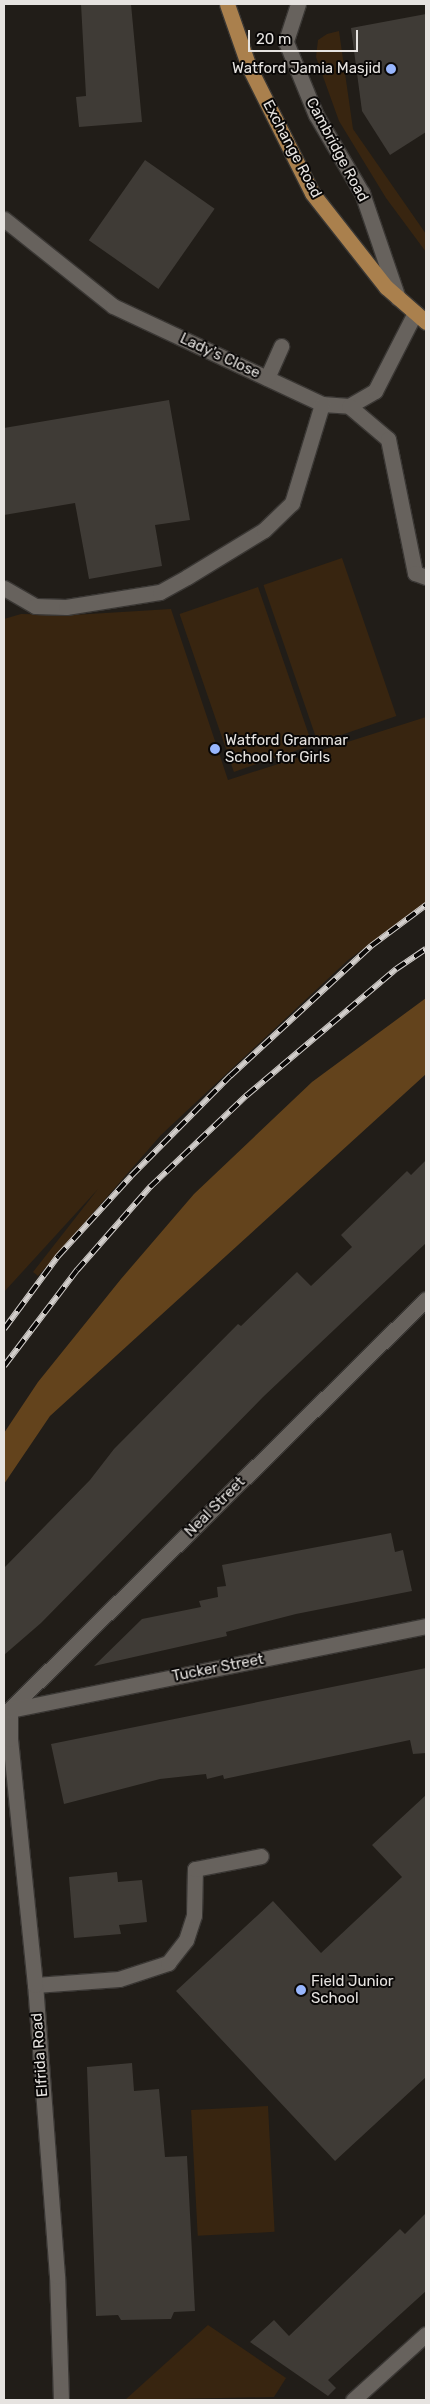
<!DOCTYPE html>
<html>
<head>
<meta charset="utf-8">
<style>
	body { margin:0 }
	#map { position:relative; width:430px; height:2404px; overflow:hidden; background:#211d18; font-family:Rubik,sans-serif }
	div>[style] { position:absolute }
	.green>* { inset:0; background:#382510; transform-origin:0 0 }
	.forest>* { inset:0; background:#63431c }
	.building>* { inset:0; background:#3f3b36; transform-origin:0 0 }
	.roads { filter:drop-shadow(1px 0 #3a3734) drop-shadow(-1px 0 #3a3734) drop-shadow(0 1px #3a3734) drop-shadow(0 -1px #3a3734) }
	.minor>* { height:15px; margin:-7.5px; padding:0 7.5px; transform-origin:7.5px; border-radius:7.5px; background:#67625d }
	.major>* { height:15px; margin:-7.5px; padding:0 7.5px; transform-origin:7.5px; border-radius:7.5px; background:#aa804d }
	.rail>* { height:5.5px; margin-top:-2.75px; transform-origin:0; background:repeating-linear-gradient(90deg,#090706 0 11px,#d2cecb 0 22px); box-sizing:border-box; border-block:1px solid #d2cecb }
	.dots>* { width:14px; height:14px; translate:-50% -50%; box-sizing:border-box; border:2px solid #090706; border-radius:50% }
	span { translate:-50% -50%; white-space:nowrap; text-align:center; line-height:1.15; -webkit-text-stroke:4px #090706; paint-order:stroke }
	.poi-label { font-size:15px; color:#e6e3e0 }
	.right { translate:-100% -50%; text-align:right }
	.left { translate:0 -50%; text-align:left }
	.street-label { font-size:15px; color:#e6e3e0 }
	.frame { position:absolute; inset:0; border:5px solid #e6e3e0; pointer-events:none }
	.scale { position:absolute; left:248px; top:30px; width:110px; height:22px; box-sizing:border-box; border:2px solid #e6e3e0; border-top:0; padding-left:6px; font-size:15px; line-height:18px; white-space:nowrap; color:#e6e3e0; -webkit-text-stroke:4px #090706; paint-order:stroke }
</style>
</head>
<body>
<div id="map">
	<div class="green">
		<div style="clip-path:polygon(339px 31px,353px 129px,426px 234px,426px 252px,386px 198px,339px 121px,316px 57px,318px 40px,327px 34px)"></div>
		<div style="left:342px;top:558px;width:167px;height:83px;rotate:71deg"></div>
		<div style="left:258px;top:587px;width:167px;height:83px;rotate:71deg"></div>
		<div style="clip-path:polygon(171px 609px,228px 780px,426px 717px,426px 902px,348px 960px,161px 1135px,38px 1276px,33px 1272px,98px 1189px,4px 1292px,4px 619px,21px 614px,73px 615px)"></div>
		<div style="left:268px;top:2106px;width:126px;height:77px;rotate:87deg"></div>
		<div style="clip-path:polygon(208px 2325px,286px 2378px,274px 2397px,125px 2400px)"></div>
	</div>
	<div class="forest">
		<div style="clip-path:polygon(426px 998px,426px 1074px,50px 1416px,4px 1484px,4px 1433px,38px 1382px,121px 1279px,194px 1194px,312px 1082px)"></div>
	</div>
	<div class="building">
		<div style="clip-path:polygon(81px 4px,131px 4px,142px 122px,79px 127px,76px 97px,86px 96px)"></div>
		<div style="clip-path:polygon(426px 14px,426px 132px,390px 155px,362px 111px,351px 28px)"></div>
		<div style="left:145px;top:160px;width:85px;height:98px;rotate:35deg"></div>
		<div style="clip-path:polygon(169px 400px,190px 520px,155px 525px,162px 566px,89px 579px,75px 503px,4px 515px,4px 428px)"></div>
		<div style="clip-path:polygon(426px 1160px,426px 1243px,263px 1397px,41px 1623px,4px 1655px,4px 1568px,90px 1480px,114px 1449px,238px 1324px,241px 1326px,297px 1272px,311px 1286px,352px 1247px,341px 1235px,407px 1171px,411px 1175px)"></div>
		<div style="clip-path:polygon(391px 1533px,395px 1552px,403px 1550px,412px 1591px,296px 1614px,226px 1632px,227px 1636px,94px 1666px,142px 1619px,201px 1607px,199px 1601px,218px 1597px,217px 1587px,226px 1586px,222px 1565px)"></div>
		<div style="clip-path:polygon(426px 1668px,426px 1753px,413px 1754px,410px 1740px,224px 1779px,223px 1775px,207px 1779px,206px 1774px,160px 1779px,64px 1804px,51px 1744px)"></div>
		<div style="clip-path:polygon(426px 1795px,426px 2077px,335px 2161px,176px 1991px,273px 1901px,321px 1953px,402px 1877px,372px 1845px)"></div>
		<div style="clip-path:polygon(117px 1872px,118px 1882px,142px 1880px,147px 1922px,119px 1925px,121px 1934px,74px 1938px,69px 1877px)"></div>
		<div style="clip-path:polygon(132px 2063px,134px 2091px,159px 2089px,165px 2157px,187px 2156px,195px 2311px,174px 2312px,171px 2319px,121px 2320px,118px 2315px,96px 2316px,87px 2067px)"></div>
		<div style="clip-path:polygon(426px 2213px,426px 2291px,328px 2380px,336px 2388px,328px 2396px,250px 2342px,274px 2320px,289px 2336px,400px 2229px,405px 2234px)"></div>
	</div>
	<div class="roads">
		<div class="minor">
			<div style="left:298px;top:4px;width:40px;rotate:108deg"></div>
			<div style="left:286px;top:42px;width:79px;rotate:67.7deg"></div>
			<div style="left:316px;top:115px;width:91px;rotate:59.5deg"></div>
			<div style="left:362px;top:193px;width:111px;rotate:71.1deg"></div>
			<div style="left:4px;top:219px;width:139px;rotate:38.6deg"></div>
			<div style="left:113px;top:306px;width:231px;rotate:25.1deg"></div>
			<div style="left:322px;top:404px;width:27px;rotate:4deg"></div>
			<div style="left:349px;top:406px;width:30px;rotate:-30deg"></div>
			<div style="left:375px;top:391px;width:88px;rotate:-62.9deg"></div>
			<div style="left:267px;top:378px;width:35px;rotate:-66deg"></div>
			<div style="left:349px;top:406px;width:51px;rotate:40.2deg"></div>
			<div style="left:388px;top:439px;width:137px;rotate:78.6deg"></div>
			<div style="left:415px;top:573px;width:12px;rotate:20deg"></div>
			<div style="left:4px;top:588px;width:36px;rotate:30deg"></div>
			<div style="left:35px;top:606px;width:31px;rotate:2deg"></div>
			<div style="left:66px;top:607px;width:95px;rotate:-9.1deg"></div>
			<div style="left:160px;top:592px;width:31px;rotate:-29deg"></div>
			<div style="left:187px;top:577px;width:90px;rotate:-31.4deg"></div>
			<div style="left:264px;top:530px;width:39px;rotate:-44deg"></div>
			<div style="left:292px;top:503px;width:103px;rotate:-73.1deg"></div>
			<div style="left:9px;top:1710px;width:585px;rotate:-44.58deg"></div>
			<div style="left:35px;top:1985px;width:84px;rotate:-4.1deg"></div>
			<div style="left:119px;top:1979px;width:52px;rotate:-18.1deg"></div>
			<div style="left:168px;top:1963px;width:29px;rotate:-52deg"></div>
			<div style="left:186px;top:1940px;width:26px;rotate:-72deg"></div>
			<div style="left:194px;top:1915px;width:46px;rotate:-88.8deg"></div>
			<div style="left:195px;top:1869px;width:67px;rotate:-11.1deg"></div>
			<div style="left:61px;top:2400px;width:124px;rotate:-91.8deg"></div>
			<div style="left:57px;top:2276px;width:292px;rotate:-94.3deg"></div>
			<div style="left:35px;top:1985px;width:247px;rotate:-95.8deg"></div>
			<div style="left:10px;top:1739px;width:29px;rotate:-90deg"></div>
			<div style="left:10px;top:1710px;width:424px;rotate:-11.4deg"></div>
			<div style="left:353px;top:2400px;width:98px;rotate:-42.1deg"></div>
		</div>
		<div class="major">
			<div style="left:227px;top:4px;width:67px;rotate:70.8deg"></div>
			<div style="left:249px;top:67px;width:141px;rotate:63.4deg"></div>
			<div style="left:312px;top:193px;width:120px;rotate:51.8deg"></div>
			<div style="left:386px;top:287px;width:53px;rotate:41.2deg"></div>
		</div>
	</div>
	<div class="rail">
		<div style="left:4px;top:1329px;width:91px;rotate:-53.5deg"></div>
		<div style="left:58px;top:1256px;width:108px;rotate:-47.6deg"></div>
		<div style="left:131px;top:1176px;width:141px;rotate:-45.3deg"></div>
		<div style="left:230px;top:1076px;width:192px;rotate:-42.7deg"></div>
		<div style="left:371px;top:946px;width:69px;rotate:-36.7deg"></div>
		<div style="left:4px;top:1366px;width:121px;rotate:-52.8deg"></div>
		<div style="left:77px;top:1270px;width:111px;rotate:-48.7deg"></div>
		<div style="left:150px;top:1187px;width:134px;rotate:-43.5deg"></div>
		<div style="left:247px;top:1095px;width:195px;rotate:-40.2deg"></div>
		<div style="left:396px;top:969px;width:36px;rotate:-34deg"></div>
	</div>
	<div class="dots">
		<div style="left:391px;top:69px;background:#98b6fd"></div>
		<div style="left:215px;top:749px;background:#98b6fd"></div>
		<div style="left:301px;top:1990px;background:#98b6fd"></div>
	</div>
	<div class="poi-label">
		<span class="right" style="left:381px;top:69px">Watford Jamia Masjid</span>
		<span class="left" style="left:225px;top:749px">Watford Grammar<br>School for Girls</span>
		<span class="left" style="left:311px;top:1990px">Field Junior<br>School</span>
	</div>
	<div class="street-label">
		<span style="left:292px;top:149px;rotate:62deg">Exchange Road</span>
		<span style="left:337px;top:150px;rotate:62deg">Cambridge Road</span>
		<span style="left:220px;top:356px;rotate:25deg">Lady's Close</span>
		<span style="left:215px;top:1507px;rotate:-45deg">Neal Street</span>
		<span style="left:218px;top:1668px;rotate:-11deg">Tucker Street</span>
		<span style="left:40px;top:2055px;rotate:-94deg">Elfrida Road</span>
	</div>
	<div class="frame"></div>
	<div class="scale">20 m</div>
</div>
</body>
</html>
